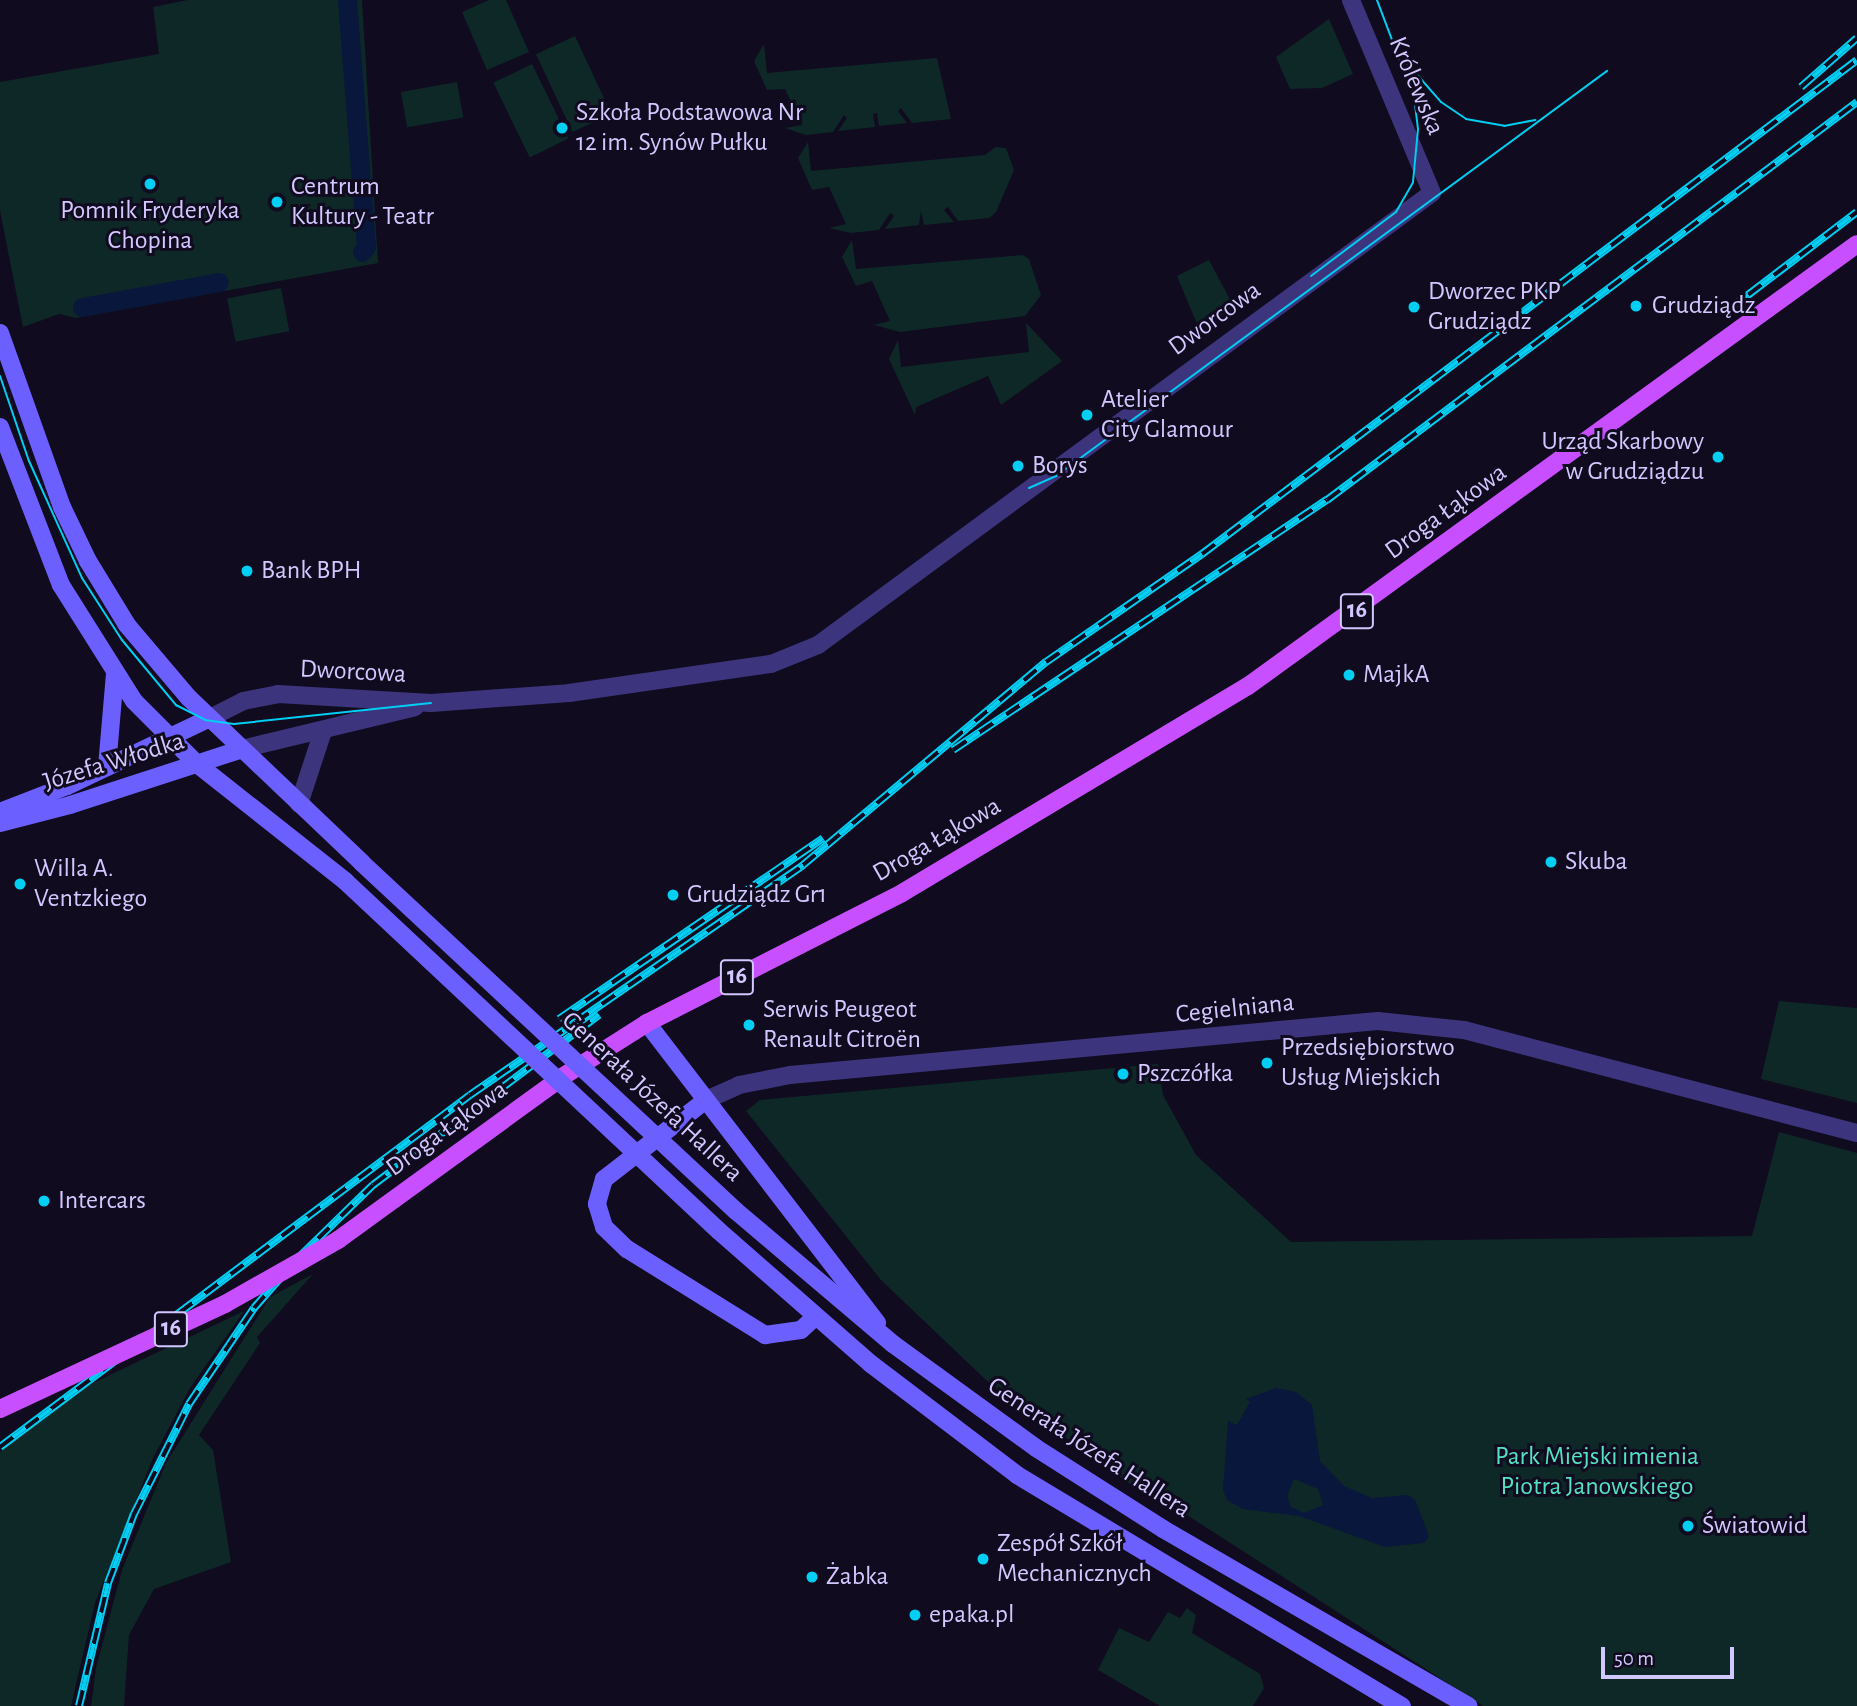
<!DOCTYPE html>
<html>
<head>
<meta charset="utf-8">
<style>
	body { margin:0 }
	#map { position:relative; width:1857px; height:1706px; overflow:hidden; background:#100b1e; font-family:"Alegreya Sans",sans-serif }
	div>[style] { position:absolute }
	.green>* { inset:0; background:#0e2828; transform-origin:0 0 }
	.water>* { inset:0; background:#08173b }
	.canal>* { height:19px; margin:-9.5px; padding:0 9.5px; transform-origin:9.5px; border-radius:9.5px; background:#08173b }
	.tertiary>* { height:18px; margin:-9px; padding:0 9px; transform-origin:9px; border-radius:9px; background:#3c357e }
	.secondary>* { height:18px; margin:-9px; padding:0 9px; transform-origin:9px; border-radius:9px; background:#6c5fff }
	.primary>* { height:18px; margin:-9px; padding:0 9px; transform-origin:9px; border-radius:9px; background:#c74fff }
	.tram>* { height:2px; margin:-1px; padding:0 1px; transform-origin:1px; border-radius:1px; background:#00cef3 }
	.rail>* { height:8px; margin-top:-4px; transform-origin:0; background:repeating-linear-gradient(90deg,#100b1e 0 16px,#00cef3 0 32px); box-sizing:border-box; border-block:2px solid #00cef3 }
	.secondary-bridge>* { height:18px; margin:-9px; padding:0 9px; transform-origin:9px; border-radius:9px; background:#6c5fff }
	.primary-bridge>* { height:18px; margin:-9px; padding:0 9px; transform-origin:9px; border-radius:9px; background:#c74fff }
	.dots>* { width:19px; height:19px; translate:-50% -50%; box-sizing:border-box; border:4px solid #100b1e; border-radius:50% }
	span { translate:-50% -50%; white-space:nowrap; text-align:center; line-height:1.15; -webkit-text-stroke:6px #100b1e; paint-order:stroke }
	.shield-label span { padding:2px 5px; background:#100b1e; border:2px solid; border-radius:5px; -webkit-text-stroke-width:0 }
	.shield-label { font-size:24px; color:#d2c8ff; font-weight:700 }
	.street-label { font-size:26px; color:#d2c8ff }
	.poi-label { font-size:26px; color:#d2c8ff }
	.left { translate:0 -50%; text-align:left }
	.right { translate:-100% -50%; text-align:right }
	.park-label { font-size:26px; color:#52e1c5 }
	.scale { position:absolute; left:1601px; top:1647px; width:133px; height:32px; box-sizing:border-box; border:4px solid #d2c8ff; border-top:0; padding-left:9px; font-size:21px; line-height:24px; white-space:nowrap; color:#d2c8ff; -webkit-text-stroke:5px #100b1e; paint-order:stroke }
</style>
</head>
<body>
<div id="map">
	<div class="green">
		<div style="clip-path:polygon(188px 0,362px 0,378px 263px,76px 318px,59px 314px,23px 327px,0 211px,0 82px,159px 54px,153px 7px)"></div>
		<div style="clip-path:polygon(489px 0,506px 0,529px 52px,487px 70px,462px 12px)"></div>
		<div style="clip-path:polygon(1329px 19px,1353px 74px,1322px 88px,1290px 89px,1276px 57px)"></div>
		<div style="left:575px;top:36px;width:86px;height:43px;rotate:65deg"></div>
		<div style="clip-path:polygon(764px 44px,767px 73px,937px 58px,951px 119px,912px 123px,901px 108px,898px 111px,907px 123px,879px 126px,877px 113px,873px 114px,875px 127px,838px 131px,847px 118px,844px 115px,833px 132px,806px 135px,785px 128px,802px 125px,785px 89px,767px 90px,754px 61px)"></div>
		<div style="left:532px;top:64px;width:83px;height:43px;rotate:64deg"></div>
		<div style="left:457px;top:82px;width:36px;height:57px;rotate:80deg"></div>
		<div style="clip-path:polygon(808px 142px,811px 171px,985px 155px,996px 147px,1006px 148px,1014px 170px,996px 212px,989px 218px,958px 221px,948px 207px,944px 210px,954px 222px,924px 225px,921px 211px,919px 225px,885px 229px,894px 216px,890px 213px,879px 230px,851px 233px,829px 228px,846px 224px,829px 187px,812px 190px,798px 158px)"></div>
		<div style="clip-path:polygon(852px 240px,856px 269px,1023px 255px,1029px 259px,1041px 295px,1025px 316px,900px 332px,874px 325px,890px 321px,872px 281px,856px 286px,842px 257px)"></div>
		<div style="clip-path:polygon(1209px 260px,1234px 307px,1200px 331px,1177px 276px)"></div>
		<div style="left:281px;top:288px;width:44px;height:55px;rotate:79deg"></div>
		<div style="clip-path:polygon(1026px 323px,1062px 361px,1001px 405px,988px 376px,916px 407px,915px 415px,889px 359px,898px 340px,901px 367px,1029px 352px)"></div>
		<div style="clip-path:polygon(1779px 1001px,1857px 1008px,1857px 1103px,1761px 1079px)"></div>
		<div style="clip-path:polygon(1158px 1064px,1163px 1095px,1196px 1155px,1291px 1242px,1752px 1236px,1779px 1132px,1857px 1153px,1857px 1706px,1483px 1706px,1173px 1506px,1138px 1490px,986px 1380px,881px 1280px,746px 1111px,760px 1100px)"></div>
		<div style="clip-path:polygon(313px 1274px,257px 1337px,260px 1343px,199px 1435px,213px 1450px,231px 1562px,154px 1589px,129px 1635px,124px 1706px,91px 1706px,96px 1668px,122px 1570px,166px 1463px,270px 1297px)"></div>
		<div style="clip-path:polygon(244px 1311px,190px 1388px,153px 1458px,95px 1603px,71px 1706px,0 1706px,0 1452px,89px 1385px)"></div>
		<div style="clip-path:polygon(1187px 1608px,1196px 1615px,1192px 1633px,1260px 1674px,1264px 1688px,1253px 1706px,1160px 1706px,1098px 1670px,1119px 1628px,1149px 1642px,1168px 1612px,1180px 1618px)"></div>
	</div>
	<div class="water">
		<div style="clip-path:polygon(evenodd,1276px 1388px,1296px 1392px,1312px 1405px,1320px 1461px,1344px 1486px,1372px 1498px,1408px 1495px,1415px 1500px,1429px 1536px,1424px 1543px,1385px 1547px,1299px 1516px,1243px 1509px,1227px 1500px,1223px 1490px,1228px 1421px,1237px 1425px,1250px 1402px,1246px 1399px,1276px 1388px,1294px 1479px,1318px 1489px,1323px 1505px,1304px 1513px,1291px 1507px,1287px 1496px,1294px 1479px)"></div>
	</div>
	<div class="canal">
		<div style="left:347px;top:0;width:247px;rotate:85.6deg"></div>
		<div style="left:366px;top:246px;width:7px;rotate:124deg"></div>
		<div style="left:82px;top:307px;width:139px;rotate:-10.3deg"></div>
	</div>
	<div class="tertiary">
		<div style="left:210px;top:718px;width:37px;rotate:-27deg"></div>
		<div style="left:243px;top:701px;width:36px;rotate:-11deg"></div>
		<div style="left:278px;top:694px;width:153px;rotate:3.4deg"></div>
		<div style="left:431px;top:703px;width:138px;rotate:-4.1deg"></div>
		<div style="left:569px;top:693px;width:204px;rotate:-8.2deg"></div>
		<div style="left:771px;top:664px;width:51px;rotate:-22deg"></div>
		<div style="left:818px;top:645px;width:762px;rotate:-36.36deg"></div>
		<div style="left:1432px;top:193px;width:209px;rotate:-112.8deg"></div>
		<div style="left:242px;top:749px;width:178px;rotate:-13.6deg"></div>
		<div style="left:299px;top:804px;width:77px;rotate:-71.8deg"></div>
		<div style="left:706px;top:1100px;width:36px;rotate:-24deg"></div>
		<div style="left:739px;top:1085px;width:52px;rotate:-11.1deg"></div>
		<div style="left:790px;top:1075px;width:590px;rotate:-5.25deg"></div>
		<div style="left:1378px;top:1021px;width:86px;rotate:6deg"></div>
		<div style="left:1464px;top:1030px;width:406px;rotate:14.7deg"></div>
	</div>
	<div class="secondary">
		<div style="left:0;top:333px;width:185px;rotate:70.4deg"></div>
		<div style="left:62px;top:507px;width:60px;rotate:64.3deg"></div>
		<div style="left:88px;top:561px;width:75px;rotate:58.6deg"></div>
		<div style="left:127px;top:625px;width:96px;rotate:49.7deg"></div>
		<div style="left:189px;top:698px;width:239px;rotate:43.6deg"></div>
		<div style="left:0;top:427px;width:169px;rotate:68.9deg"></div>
		<div style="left:61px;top:585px;width:137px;rotate:57.8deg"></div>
		<div style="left:134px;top:701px;width:89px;rotate:45deg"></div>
		<div style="left:197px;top:764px;width:189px;rotate:38.3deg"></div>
		<div style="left:107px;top:767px;width:93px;rotate:-85.1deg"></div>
		<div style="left:0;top:812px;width:72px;rotate:-21.2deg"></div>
		<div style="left:67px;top:786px;width:158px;rotate:-25.4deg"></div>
		<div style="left:0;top:823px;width:72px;rotate:-14.4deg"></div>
		<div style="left:70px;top:805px;width:181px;rotate:-18deg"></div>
		<div style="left:647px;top:1023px;width:378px;rotate:52.5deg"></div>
		<div style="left:706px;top:1100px;width:129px;rotate:142.2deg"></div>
		<div style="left:604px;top:1179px;width:26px;rotate:106deg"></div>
		<div style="left:597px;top:1204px;width:24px;rotate:73deg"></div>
		<div style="left:604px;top:1227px;width:32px;rotate:44deg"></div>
		<div style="left:627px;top:1249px;width:163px;rotate:31.9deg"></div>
		<div style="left:765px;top:1335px;width:36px;rotate:-8deg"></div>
		<div style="left:801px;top:1330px;width:19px;rotate:-43deg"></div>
		<div style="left:736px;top:1211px;width:206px;rotate:40.3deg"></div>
		<div style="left:893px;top:1344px;width:177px;rotate:36deg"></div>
		<div style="left:1036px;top:1448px;width:151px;rotate:32.5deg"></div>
		<div style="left:1163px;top:1529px;width:353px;rotate:30.1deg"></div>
		<div style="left:719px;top:1231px;width:202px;rotate:41.2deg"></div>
		<div style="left:871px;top:1364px;width:183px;rotate:37.2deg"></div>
		<div style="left:1017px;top:1475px;width:449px;rotate:31deg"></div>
	</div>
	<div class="primary">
		<div style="left:338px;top:1240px;width:277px;rotate:-36deg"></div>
		<div style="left:562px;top:1077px;width:101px;rotate:-32.4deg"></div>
		<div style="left:647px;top:1023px;width:286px;rotate:-27deg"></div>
		<div style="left:902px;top:893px;width:403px;rotate:-30.9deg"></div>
		<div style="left:1248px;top:686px;width:752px;rotate:-35.97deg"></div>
	</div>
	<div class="tram">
		<div style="left:1406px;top:62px;width:53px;rotate:48.8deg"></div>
		<div style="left:1441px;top:102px;width:30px;rotate:34deg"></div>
		<div style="left:1466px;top:119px;width:39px;rotate:10deg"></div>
		<div style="left:1504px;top:126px;width:32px;rotate:-11deg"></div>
		<div style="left:1311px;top:276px;width:106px;rotate:-37deg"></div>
		<div style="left:1396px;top:212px;width:34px;rotate:-60deg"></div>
		<div style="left:1413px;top:182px;width:53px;rotate:-84.6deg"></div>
		<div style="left:1418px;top:129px;width:31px;rotate:-97deg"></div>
		<div style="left:1414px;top:98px;width:105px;rotate:-110.7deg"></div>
		<div style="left:0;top:376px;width:90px;rotate:71.2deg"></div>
		<div style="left:29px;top:461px;width:128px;rotate:65.6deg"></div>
		<div style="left:82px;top:578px;width:74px;rotate:57.2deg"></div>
		<div style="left:122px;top:640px;width:85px;rotate:50.3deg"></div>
		<div style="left:176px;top:705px;width:33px;rotate:27deg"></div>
		<div style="left:205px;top:720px;width:29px;rotate:8deg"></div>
		<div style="left:234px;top:724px;width:198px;rotate:-6.1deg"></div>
		<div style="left:1029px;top:488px;width:30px;rotate:-24deg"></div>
		<div style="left:1056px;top:476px;width:684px;rotate:-36.32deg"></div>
	</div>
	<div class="rail">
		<div style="left:1801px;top:87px;width:74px;rotate:-41.2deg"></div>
		<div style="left:1723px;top:314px;width:168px;rotate:-37.3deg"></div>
		<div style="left:953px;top:750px;width:450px;rotate:-33.8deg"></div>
		<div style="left:1327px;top:500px;width:663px;rotate:-36.9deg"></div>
		<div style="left:559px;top:1019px;width:320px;rotate:-34.4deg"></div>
		<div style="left:0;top:1447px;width:587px;rotate:-36.83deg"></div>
		<div style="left:470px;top:1095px;width:405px;rotate:-34.6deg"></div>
		<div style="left:803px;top:865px;width:317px;rotate:-39.9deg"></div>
		<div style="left:1046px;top:662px;width:190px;rotate:-34.7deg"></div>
		<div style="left:1202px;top:554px;width:820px;rotate:-37.02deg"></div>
		<div style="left:79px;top:1706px;width:126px;rotate:-76.7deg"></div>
		<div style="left:108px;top:1583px;width:74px;rotate:-69.4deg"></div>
		<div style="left:134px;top:1514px;width:123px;rotate:-63.4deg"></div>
		<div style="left:189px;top:1404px;width:116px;rotate:-55.9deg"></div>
		<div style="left:254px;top:1308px;width:62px;rotate:-48.9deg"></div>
		<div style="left:295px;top:1261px;width:109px;rotate:-44.3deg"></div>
		<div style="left:373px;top:1185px;width:283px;rotate:-37deg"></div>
	</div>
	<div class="secondary-bridge">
		<div style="left:362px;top:863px;width:511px;rotate:42.94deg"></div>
		<div style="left:345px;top:881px;width:512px;rotate:43.1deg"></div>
	</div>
	<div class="primary-bridge">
		<div style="left:0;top:1409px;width:248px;rotate:-25deg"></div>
		<div style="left:225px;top:1304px;width:130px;rotate:-29.5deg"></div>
	</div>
	<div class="dots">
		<div style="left:562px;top:128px;background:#00cef3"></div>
		<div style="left:150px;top:184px;background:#00cef3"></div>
		<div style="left:277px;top:202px;background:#00cef3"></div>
		<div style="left:1636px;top:306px;background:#00cef3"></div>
		<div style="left:1414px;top:307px;background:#00cef3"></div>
		<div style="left:1087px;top:415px;background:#00cef3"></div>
		<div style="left:1718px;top:457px;background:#00cef3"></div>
		<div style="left:1018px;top:466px;background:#00cef3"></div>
		<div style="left:247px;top:571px;background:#00cef3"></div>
		<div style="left:1349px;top:675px;background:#00cef3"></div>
		<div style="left:1551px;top:862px;background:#00cef3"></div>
		<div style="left:20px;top:884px;background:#00cef3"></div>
		<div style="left:673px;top:895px;background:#00cef3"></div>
		<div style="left:749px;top:1025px;background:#00cef3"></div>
		<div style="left:1267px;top:1063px;background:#00cef3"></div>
		<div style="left:1123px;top:1074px;background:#00cef3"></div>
		<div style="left:44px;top:1201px;background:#00cef3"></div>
		<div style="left:1688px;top:1526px;background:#00cef3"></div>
		<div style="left:983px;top:1559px;background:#00cef3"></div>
		<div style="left:812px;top:1577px;background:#00cef3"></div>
		<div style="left:915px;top:1615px;background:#00cef3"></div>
	</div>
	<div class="shield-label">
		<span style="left:1357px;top:611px">16</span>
		<span style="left:737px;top:977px">16</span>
		<span style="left:171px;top:1329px">16</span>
	</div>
	<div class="street-label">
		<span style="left:1416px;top:86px;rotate:67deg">Królewska</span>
		<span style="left:1215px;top:319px;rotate:-36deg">Dworcowa</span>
		<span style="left:1446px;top:512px;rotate:-36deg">Droga Łąkowa</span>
		<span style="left:353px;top:672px;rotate:3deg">Dworcowa</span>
		<span style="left:114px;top:762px;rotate:-17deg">Józefa Włodka</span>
		<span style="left:937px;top:840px;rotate:-30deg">Droga Łąkowa</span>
		<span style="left:1235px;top:1009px;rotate:-6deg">Cegielniana</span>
		<span style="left:652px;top:1097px;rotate:43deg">Generała Józefa Hallera</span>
		<span style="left:447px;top:1129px;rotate:-36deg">Droga Łąkowa</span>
		<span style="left:1089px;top:1448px;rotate:33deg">Generała Józefa Hallera</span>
	</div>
	<div class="poi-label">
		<span class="left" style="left:576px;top:128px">Szkoła Podstawowa Nr<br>12 im. Synów Pułku</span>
		<span class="left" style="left:291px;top:202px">Centrum<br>Kultury - Teatr</span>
		<span style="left:150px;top:226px">Pomnik Fryderyka<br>Chopina</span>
		<span class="left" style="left:1428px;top:307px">Dworzec PKP<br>Grudziądz</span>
		<span class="left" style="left:1652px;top:306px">Grudziądz</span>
		<span class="left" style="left:1101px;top:415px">Atelier<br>City Glamour</span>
		<span class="right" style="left:1704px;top:457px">Urząd Skarbowy<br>w Grudziądzu</span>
		<span class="left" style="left:1032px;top:466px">Borys</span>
		<span class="left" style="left:261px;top:571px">Bank BPH</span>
		<span class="left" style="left:1363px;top:675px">MajkA</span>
		<span class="left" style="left:1565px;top:862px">Skuba</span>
		<span class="left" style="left:34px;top:884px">Willa A.<br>Ventzkiego</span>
		<span class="left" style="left:687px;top:895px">Grudziądz Gr1</span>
		<span class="left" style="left:763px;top:1025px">Serwis Peugeot<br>Renault Citroën</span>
		<span class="left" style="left:1281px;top:1063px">Przedsiębiorstwo<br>Usług Miejskich</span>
		<span class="left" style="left:1137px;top:1074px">Pszczółka</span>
		<span class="left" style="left:58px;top:1201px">Intercars</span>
		<span class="left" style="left:1702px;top:1526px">Światowid</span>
		<span class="left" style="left:997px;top:1559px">Zespół Szkół<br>Mechanicznych</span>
		<span class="left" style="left:826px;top:1577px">Żabka</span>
		<span class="left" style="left:929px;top:1615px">epaka.pl</span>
	</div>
	<div class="park-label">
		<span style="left:1597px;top:1472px">Park Miejski imienia<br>Piotra Janowskiego</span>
	</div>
	<div class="scale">50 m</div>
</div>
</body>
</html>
